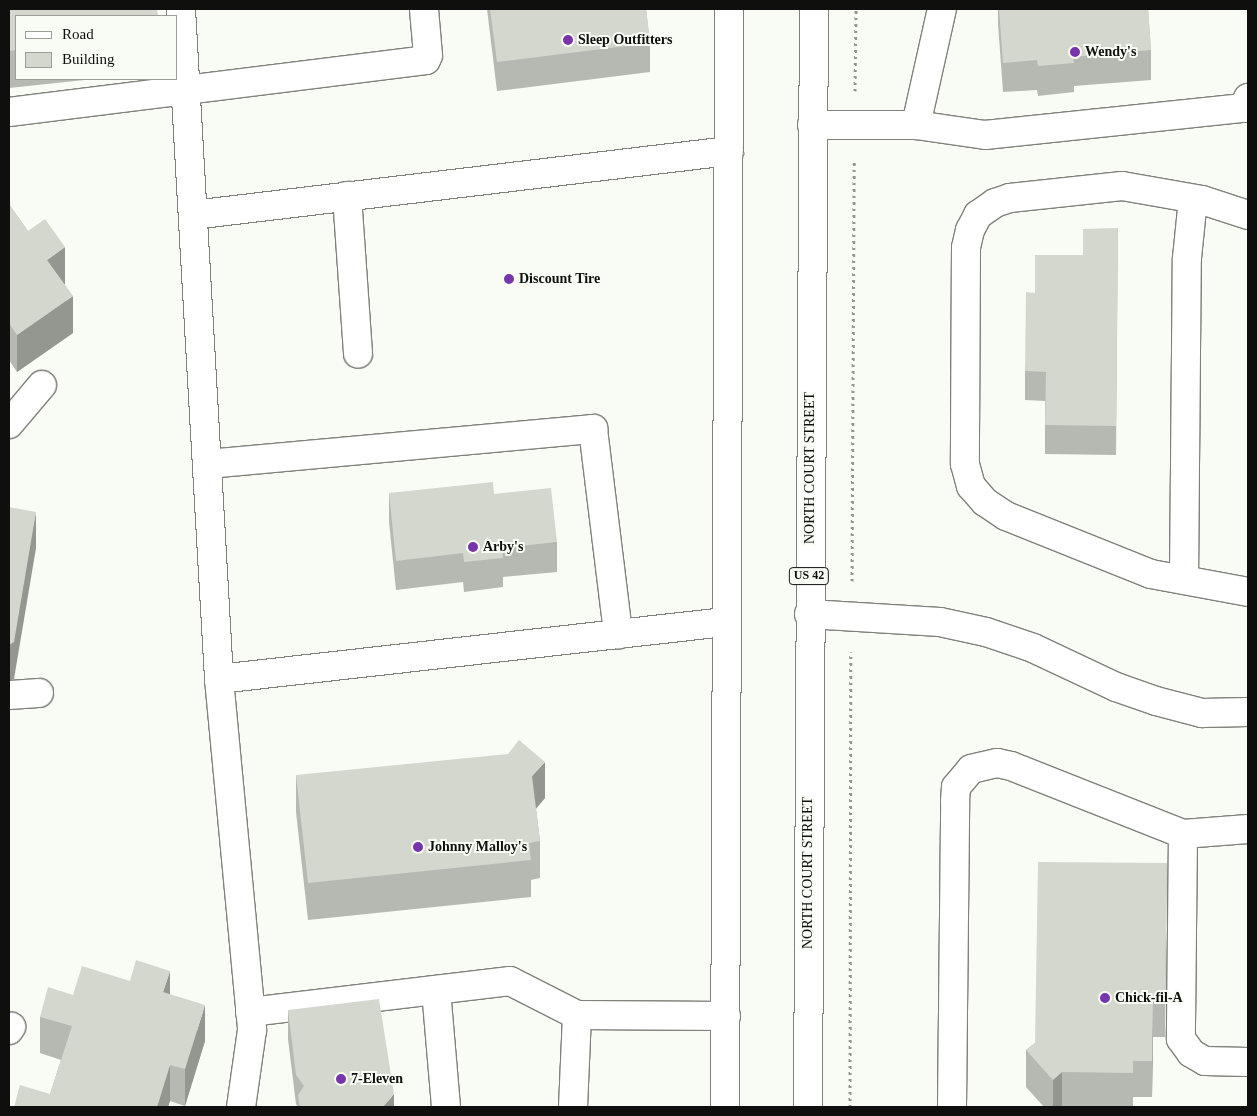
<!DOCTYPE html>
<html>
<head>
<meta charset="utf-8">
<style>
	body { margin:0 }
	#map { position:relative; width:1257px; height:1116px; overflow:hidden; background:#f9fcf4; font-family:Georgia,serif }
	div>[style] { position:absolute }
	.path>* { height:3px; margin-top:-1.5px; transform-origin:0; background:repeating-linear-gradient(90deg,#93958f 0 2.5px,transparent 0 6.5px) }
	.roads { filter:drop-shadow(1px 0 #7f827b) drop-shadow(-1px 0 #7f827b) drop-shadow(0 1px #7f827b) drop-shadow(0 -1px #7f827b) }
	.minor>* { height:28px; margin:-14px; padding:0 14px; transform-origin:14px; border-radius:14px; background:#fff }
	.major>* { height:28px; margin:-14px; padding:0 14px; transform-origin:14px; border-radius:14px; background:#fff }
	.wall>* { inset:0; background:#b5b9b1 }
	.shaded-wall>* { inset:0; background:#949690 }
	.building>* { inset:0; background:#d3d7ce }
	.dots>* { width:14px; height:14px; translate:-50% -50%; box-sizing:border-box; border:2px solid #f9fcf4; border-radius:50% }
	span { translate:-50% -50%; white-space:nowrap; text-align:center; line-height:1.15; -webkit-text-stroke:4px #f9fcf4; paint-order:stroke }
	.shield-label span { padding:1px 4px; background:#f9fcf4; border:1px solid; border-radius:4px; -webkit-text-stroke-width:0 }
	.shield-label { font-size:12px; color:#0f100d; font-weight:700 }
	.poi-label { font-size:14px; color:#0f100d; font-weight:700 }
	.left { translate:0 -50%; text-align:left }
	.street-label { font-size:14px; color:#0f100d }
	.frame { position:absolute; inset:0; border:10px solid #0f100d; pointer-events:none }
	.legend { position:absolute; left:15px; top:15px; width:162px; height:65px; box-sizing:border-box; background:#f9fcf4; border:1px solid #9b9e98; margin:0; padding:6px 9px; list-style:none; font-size:15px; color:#0f100d }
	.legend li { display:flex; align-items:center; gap:10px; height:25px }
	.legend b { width:25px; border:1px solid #9b9e98 }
</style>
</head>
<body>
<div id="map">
	<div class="path">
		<div style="left:855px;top:91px;width:82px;rotate:-89.3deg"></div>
		<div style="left:852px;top:581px;width:422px;rotate:-89.7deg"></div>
		<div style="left:850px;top:1107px;width:455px;rotate:-89.9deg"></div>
	</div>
	<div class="roads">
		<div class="minor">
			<div style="left:181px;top:9px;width:671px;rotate:86.75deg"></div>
			<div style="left:219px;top:679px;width:509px;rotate:-6.43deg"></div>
			<div style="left:9px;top:112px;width:420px;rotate:-7.1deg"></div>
			<div style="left:426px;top:60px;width:5px;rotate:-68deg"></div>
			<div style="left:428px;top:55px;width:46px;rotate:-95deg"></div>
			<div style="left:812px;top:125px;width:104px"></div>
			<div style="left:916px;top:125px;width:70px;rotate:8.2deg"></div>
			<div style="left:985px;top:135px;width:260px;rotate:-6deg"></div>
			<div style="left:1244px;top:108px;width:11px;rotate:-68deg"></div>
			<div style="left:916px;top:125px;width:119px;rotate:-77.4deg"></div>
			<div style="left:347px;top:196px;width:158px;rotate:86deg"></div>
			<div style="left:193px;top:215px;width:540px;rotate:-6.81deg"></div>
			<div style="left:1248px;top:215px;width:48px;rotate:-161.9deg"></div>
			<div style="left:1202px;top:200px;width:81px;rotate:-170.1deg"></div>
			<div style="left:1122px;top:186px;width:113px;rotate:173.9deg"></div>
			<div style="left:1010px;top:198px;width:16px;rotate:162deg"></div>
			<div style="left:995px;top:203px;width:21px;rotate:145deg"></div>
			<div style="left:978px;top:215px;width:17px;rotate:118deg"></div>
			<div style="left:970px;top:230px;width:18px;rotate:103deg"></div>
			<div style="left:966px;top:248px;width:216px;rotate:90.3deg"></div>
			<div style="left:965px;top:464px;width:23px;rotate:75deg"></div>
			<div style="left:971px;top:486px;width:21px;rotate:49deg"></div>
			<div style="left:985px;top:502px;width:25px;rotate:34deg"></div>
			<div style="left:1006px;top:516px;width:156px;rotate:21.8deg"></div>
			<div style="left:1151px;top:574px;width:99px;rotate:10.5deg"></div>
			<div style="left:9px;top:424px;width:51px;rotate:-49.8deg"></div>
			<div style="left:208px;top:464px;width:387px;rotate:-5.2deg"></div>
			<div style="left:593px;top:429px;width:207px;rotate:83deg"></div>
			<div style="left:1184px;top:580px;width:322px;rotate:-89.5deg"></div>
			<div style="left:1187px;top:258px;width:59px;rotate:-84.2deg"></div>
			<div style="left:809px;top:614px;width:131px;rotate:3.5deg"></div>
			<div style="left:940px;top:622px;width:47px;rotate:12.3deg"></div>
			<div style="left:986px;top:632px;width:50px;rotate:18.8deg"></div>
			<div style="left:1033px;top:648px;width:92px;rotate:25.2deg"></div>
			<div style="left:1116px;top:687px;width:42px;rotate:19.3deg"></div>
			<div style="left:1156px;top:701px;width:48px;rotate:14.6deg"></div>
			<div style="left:1202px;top:713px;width:46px;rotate:-1.2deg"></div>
			<div style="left:219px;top:679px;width:353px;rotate:84.6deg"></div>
			<div style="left:252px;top:1030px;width:78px;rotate:98.1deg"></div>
			<div style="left:9px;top:695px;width:30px;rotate:-4deg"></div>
			<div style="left:1183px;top:834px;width:205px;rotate:90.6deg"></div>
			<div style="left:1181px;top:1039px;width:17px;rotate:54deg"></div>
			<div style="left:1191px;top:1053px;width:16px;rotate:30deg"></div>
			<div style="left:1205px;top:1061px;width:43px;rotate:1.3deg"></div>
			<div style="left:436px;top:990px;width:117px;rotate:85.1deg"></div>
			<div style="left:250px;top:1012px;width:262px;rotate:-6.8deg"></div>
			<div style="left:510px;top:981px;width:75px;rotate:26.9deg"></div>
			<div style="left:577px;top:1015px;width:149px;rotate:0.4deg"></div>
			<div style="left:9px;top:1030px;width:4px;rotate:-56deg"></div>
			<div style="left:573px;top:1107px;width:92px;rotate:-87.5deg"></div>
			<div style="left:952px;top:1107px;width:306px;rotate:-89.4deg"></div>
			<div style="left:955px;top:801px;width:14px;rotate:-86deg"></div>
			<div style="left:956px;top:787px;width:23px;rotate:-50deg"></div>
			<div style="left:971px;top:769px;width:27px;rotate:-13deg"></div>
			<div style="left:997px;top:763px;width:14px;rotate:12deg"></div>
			<div style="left:1011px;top:766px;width:185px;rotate:21.6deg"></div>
			<div style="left:1183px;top:834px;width:65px;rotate:-4.4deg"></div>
		</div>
		<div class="major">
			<div style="left:725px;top:1107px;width:1098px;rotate:-89.79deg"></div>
			<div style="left:808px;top:1107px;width:1098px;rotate:-89.69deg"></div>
		</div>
	</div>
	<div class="wall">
		<div style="clip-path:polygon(9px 9px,16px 16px,16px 79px,94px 79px,9px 88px)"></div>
		<div style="clip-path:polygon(487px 9px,646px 9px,650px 43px,650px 72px,497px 91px)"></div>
		<div style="clip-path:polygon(998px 9px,1148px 9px,1151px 50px,1151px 80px,1074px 86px,1074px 92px,1038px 96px,1037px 90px,1003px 92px,998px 24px)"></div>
		<div style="clip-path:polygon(9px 204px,65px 284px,64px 284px,73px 333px,17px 372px,9px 360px)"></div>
		<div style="clip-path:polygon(1118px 228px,1116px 455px,1045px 454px,1045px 401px,1025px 400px,1025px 371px,1035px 293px)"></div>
		<div style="clip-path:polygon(389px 493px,494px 494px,557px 542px,557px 572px,503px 577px,503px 587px,464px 592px,463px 582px,396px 590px,389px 522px)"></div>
		<div style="clip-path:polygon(296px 775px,545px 798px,536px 809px,540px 841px,540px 878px,531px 880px,531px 897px,308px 920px,296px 812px)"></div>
		<div style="clip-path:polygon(1167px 863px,1165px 1037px,1153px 1037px,1152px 1097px,1133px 1097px,1133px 1107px,1044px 1107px,1026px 1087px,1026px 1050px,1035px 1043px)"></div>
		<div style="clip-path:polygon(170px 994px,205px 1041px,185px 1106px,170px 1101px,168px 1107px,14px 1107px,50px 1094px,61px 1060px,40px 1053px,40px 1017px,73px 995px)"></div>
		<div style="clip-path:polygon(288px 1010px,394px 1107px,298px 1107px,296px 1104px,288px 1039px)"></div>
	</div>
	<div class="shaded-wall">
		<div style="clip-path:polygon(65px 247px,65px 284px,47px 297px,47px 260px)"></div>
		<div style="clip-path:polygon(73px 296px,73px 333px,17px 372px,17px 335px)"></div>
		<div style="clip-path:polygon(36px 512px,36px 548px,14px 679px,9px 681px,9px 645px)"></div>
		<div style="clip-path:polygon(545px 762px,545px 798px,532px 813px,532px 776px)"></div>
		<div style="clip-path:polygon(170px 971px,170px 1007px,163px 992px)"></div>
		<div style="clip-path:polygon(1153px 1001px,1153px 1037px,1152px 1097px,1152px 1061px)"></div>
		<div style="clip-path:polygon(205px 1005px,205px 1041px,185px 1106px,185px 1069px)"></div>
		<div style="clip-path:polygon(170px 1065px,170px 1101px,168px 1107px,157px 1107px)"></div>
		<div style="clip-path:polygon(1062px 1072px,1062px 1107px,1053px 1107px,1053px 1080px)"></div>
		<div style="clip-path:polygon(394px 1094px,394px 1107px,383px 1107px)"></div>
	</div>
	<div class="building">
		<div style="clip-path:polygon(9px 9px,157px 9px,158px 16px,16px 16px,16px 50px,9px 51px)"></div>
		<div style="clip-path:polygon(490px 9px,646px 9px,650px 43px,497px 62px)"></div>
		<div style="clip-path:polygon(999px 9px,1148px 9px,1151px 50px,1073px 57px,1074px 63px,1038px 66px,1037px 60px,1003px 63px)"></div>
		<div style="clip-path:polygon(9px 204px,28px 231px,45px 219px,65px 247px,47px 260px,73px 296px,17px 335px,9px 323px)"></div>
		<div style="clip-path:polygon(1118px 228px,1116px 426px,1045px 425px,1046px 372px,1025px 371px,1026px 292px,1035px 293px,1035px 255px,1083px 255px,1083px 229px)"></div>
		<div style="clip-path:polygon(493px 482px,494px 494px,551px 488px,557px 542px,502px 548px,503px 558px,464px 562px,463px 553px,396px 561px,389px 493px)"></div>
		<div style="clip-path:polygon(9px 507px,36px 512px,14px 642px,9px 645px)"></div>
		<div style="clip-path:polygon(519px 740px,545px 762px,532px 776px,540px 841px,529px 843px,531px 860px,308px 883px,296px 775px,508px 754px)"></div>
		<div style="clip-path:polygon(1038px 862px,1167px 863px,1165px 1001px,1153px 1001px,1152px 1061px,1133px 1061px,1133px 1073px,1062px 1072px,1053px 1080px,1026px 1050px,1035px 1043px)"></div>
		<div style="clip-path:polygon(136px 960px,170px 971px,163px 992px,205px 1005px,185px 1069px,170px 1065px,157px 1107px,14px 1107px,20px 1085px,50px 1094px,72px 1026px,40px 1017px,48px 987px,73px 995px,82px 966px,130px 981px)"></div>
		<div style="clip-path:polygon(379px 999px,394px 1094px,383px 1107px,300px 1107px,298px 1095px,304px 1086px,296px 1075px,288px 1010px)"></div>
	</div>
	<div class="dots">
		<div style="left:568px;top:40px;background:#7635aa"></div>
		<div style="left:1075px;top:52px;background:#7635aa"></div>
		<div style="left:509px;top:279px;background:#7635aa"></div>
		<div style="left:473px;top:547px;background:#7635aa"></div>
		<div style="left:418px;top:847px;background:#7635aa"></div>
		<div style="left:1105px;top:998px;background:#7635aa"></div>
		<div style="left:341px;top:1079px;background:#7635aa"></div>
	</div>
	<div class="shield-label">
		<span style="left:809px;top:576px">US 42</span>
	</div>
	<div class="poi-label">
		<span class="left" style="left:578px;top:40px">Sleep Outfitters</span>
		<span class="left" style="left:1085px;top:52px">Wendy's</span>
		<span class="left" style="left:519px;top:279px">Discount Tire</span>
		<span class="left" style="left:483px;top:547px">Arby's</span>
		<span class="left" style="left:428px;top:847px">Johnny Malloy's</span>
		<span class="left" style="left:1115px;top:998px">Chick-fil-A</span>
		<span class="left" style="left:351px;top:1079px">7-Eleven</span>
	</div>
	<div class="street-label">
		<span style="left:810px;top:468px;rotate:-90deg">NORTH COURT STREET</span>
		<span style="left:808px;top:873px;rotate:-90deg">NORTH COURT STREET</span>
	</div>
	<div class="frame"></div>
	<ul class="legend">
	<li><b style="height:6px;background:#fff"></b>Road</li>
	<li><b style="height:14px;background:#d3d7ce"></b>Building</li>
	</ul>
</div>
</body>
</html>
